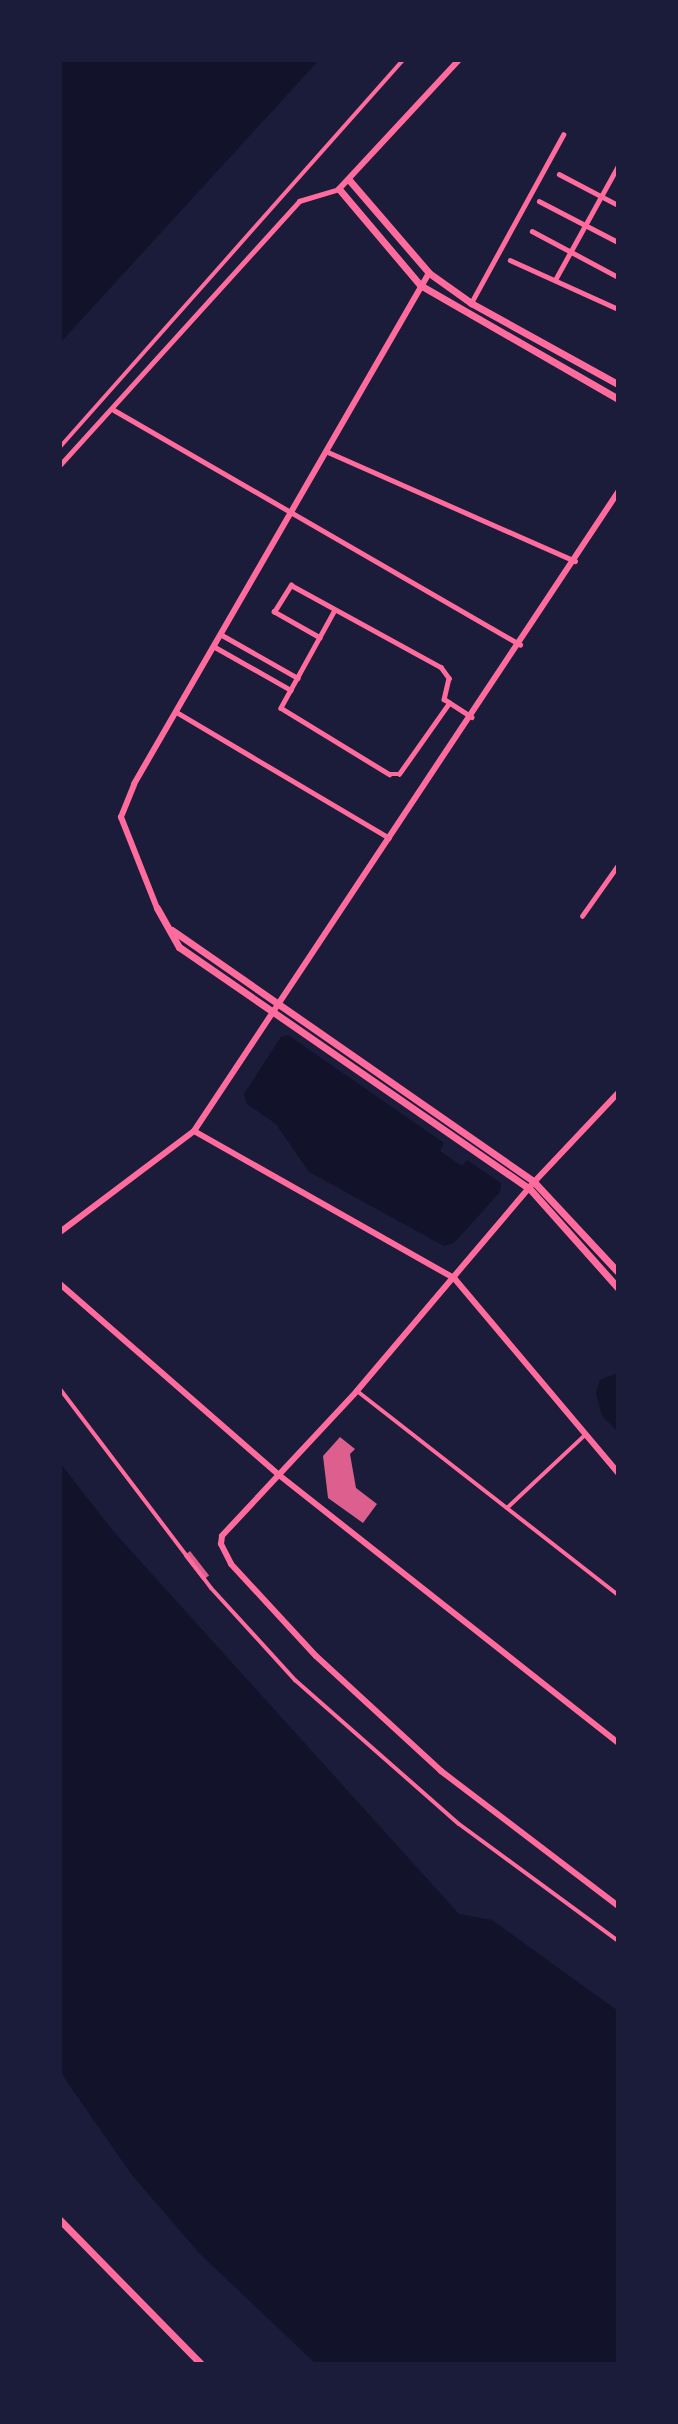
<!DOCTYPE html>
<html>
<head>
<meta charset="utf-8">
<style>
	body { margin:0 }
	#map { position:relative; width:678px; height:2424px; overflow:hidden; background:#1b1b3a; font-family:"Zilla Slab",serif }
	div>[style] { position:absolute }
	.water>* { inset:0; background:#12122b }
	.building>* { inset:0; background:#dd5f8e; transform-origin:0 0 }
	.pedestrian>* { height:4px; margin:-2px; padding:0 2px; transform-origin:2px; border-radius:2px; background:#ff6b9d }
	.minor>* { height:4.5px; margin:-2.25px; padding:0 2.25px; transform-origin:2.25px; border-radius:2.25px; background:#ff6b9d }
	.tertiary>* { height:6px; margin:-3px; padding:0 3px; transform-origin:3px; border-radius:3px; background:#ff6b9d }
	.secondary>* { height:7px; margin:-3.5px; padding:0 3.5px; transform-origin:3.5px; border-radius:3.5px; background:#ff6b9d }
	span { translate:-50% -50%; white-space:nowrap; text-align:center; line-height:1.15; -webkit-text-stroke:4.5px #1b1b3a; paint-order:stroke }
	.frame { position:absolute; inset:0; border:62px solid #1b1b3a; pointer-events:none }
</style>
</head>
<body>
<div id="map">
	<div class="water">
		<div style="clip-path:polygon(60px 60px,319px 60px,60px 343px)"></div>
		<div style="clip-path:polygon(288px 1035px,444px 1143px,440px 1151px,462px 1166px,467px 1160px,501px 1183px,500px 1192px,454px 1243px,444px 1246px,309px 1172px,276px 1124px,247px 1104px,244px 1094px,281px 1037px)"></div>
		<div style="clip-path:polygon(618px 1373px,618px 1432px,602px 1416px,596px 1393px,600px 1380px)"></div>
		<div style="clip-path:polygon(60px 1463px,114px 1532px,459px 1914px,492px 1920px,618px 2011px,618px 2364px,316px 2364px,200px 2254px,132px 2175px,67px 2082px,60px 2070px)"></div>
	</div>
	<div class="building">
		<div style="clip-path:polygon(340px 1437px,355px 1449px,350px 1454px,356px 1488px,377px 1504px,363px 1523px,328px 1498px,323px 1456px)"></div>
		<div style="left:190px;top:1551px;width:31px;height:8px;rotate:52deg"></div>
	</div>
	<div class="pedestrian">
		<div style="left:60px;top:447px;width:517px;rotate:-48.45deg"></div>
		<div style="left:60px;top:1389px;width:250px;rotate:52.8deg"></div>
		<div style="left:211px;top:1588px;width:125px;rotate:47.6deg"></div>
		<div style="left:295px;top:1680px;width:218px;rotate:41.3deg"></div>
		<div style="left:459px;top:1824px;width:197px;rotate:36.3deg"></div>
		<div style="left:357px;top:1391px;width:331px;rotate:38deg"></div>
		<div style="left:507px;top:1508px;width:107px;rotate:-43.1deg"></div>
	</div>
	<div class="minor">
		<div style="left:559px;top:174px;width:67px;rotate:27.7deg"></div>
		<div style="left:539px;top:201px;width:89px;rotate:27.4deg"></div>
		<div style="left:532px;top:231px;width:98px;rotate:28.1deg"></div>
		<div style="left:510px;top:260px;width:119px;rotate:24.4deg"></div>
		<div style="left:555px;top:280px;width:130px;rotate:-61.1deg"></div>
		<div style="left:471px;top:303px;width:192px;rotate:-61.3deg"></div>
		<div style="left:114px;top:410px;width:469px;rotate:30deg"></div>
		<div style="left:328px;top:452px;width:270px;rotate:23.8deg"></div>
		<div style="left:60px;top:465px;width:356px;rotate:-47.8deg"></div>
		<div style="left:299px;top:201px;width:42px;rotate:-16.7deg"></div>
		<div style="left:335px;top:610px;width:112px;rotate:118.9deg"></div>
		<div style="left:281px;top:708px;width:127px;rotate:31.4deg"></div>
		<div style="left:389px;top:774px;width:10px"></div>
		<div style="left:399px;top:774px;width:87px;rotate:-54.8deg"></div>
		<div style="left:222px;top:635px;width:87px;rotate:29.5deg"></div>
		<div style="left:320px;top:638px;width:53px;rotate:-150.5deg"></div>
		<div style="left:274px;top:612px;width:32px;rotate:-58deg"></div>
		<div style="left:291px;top:585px;width:171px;rotate:28.7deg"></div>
		<div style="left:441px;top:667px;width:14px;rotate:54deg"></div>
		<div style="left:449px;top:678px;width:22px;rotate:103deg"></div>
		<div style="left:444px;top:699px;width:33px;rotate:33deg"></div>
		<div style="left:215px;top:647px;width:87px;rotate:29.5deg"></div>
		<div style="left:178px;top:713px;width:245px;rotate:30.6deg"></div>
		<div style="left:582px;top:916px;width:62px;rotate:-54.8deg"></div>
	</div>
	<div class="tertiary">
		<div style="left:339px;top:189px;width:176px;rotate:-47.1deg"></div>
		<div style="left:157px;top:908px;width:98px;rotate:-111.6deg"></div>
		<div style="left:121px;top:817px;width:35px;rotate:-68deg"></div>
		<div style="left:134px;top:784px;width:590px;rotate:-60deg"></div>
		<div style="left:618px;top:1093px;width:122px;rotate:133.3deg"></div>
		<div style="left:534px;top:1182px;width:274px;rotate:130.3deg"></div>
		<div style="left:357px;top:1391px;width:198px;rotate:133deg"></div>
		<div style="left:222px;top:1536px;width:8px;rotate:97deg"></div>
		<div style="left:221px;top:1544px;width:22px;rotate:63deg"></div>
		<div style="left:231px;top:1564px;width:125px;rotate:47.3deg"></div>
		<div style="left:316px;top:1656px;width:170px;rotate:42.6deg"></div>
		<div style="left:441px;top:1771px;width:223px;rotate:37.3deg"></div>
		<div style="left:194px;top:1131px;width:299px;rotate:29.5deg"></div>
		<div style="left:454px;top:1278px;width:255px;rotate:49.9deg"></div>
		<div style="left:60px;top:1232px;width:168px;rotate:-37deg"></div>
		<div style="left:194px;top:1131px;width:767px;rotate:-56.43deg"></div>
		<div style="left:60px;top:1284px;width:291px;rotate:41.1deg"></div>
		<div style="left:279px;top:1475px;width:432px;rotate:38.3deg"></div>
	</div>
	<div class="secondary">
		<div style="left:350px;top:181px;width:121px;rotate:49.3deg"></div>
		<div style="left:429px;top:273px;width:52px;rotate:35.5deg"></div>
		<div style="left:471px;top:303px;width:168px;rotate:28.9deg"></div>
		<div style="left:339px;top:189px;width:126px;rotate:49.8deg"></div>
		<div style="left:420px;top:285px;width:228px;rotate:29.9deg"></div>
		<div style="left:157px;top:908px;width:45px;rotate:60.6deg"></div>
		<div style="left:179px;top:947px;width:425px;rotate:34.6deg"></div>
		<div style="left:529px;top:1188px;width:134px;rotate:48.3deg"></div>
		<div style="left:172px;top:930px;width:441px;rotate:34.8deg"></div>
		<div style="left:534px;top:1182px;width:123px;rotate:47deg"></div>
		<div style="left:60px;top:2220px;width:202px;rotate:45.6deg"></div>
	</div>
	<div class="frame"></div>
</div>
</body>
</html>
